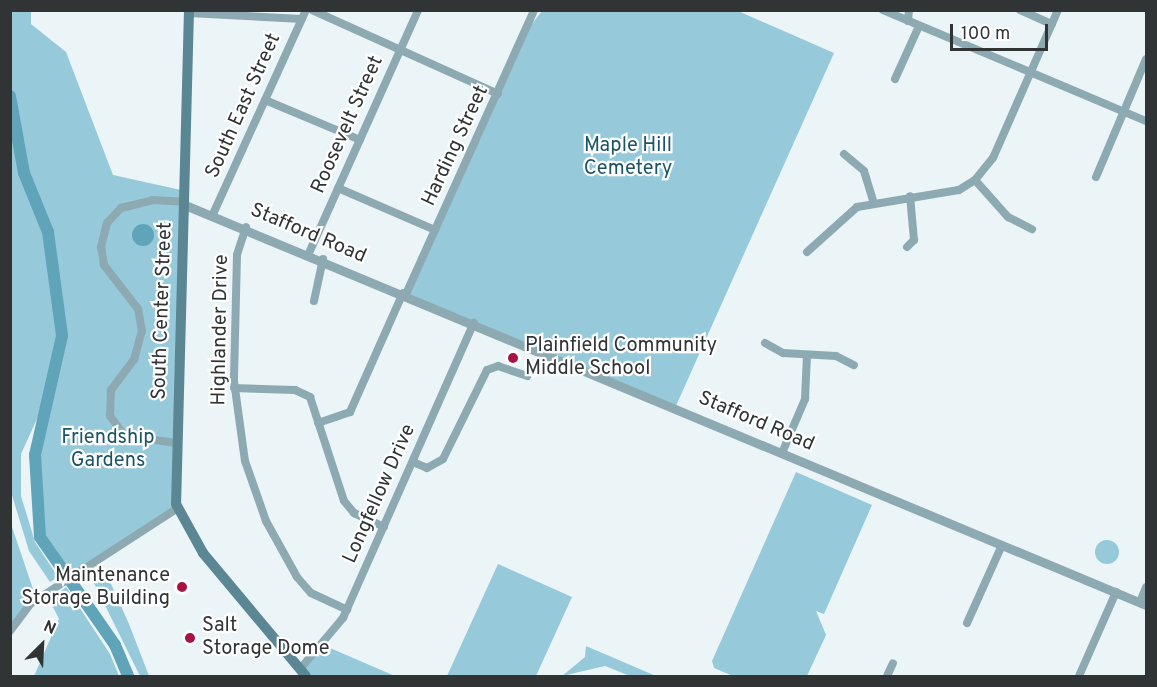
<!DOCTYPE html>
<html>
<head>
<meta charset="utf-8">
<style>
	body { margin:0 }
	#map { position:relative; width:1157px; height:687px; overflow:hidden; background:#ebf4f7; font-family:Overpass,sans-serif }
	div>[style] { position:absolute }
	.green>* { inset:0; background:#96cada }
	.round { border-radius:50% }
	.water>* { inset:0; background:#60a4b9 }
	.river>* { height:12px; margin:-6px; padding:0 6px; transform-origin:6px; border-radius:6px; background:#60a4b9 }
	.minor>* { height:8px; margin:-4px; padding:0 4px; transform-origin:4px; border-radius:4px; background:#8daab3 }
	.tertiary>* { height:9px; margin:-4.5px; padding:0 4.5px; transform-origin:4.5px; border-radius:4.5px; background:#8daab3 }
	.secondary>* { height:10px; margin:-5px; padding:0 5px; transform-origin:5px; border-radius:5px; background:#5b8694 }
	.dots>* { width:16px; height:16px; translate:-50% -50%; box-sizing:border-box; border:3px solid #fff; border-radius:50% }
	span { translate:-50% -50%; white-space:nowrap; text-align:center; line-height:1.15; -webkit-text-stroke:4.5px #fff; paint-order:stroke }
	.street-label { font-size:20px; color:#303435 }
	.park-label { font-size:20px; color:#1b5464 }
	.poi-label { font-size:20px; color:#303435 }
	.left { translate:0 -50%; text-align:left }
	.right { translate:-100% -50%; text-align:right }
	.frame { position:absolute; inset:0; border:12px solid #303435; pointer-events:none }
	.north { position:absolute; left:12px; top:615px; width:60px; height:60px; -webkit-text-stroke:4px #fff; paint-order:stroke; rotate:24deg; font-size:16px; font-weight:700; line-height:24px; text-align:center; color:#303435 }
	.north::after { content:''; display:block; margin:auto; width:21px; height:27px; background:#303435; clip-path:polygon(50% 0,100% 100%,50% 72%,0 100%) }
	.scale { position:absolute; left:950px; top:24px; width:98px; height:27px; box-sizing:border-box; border:3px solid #303435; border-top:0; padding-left:8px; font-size:18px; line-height:21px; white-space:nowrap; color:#303435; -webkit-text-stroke:4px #fff; paint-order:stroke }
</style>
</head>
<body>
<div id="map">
	<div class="green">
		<div style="clip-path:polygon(31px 10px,31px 24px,66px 52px,113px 175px,181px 190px,178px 508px,73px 575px,44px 532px,35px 455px,41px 410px,21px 454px,21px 496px,35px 542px,58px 577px,50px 582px,29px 551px,11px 492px,10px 11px)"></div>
		<div style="clip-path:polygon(542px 11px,738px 11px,834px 53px,675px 408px,406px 294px,522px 37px)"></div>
		<div style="clip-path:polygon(796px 472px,872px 505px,824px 614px,816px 611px,826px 635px,807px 676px,733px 676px,714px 668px,712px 661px)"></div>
		<div style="clip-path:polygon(10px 521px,34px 592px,10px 631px)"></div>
		<div class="round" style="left:1095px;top:540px;width:24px;height:24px"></div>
		<div style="clip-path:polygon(498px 564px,572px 597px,536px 676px,447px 676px)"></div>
		<div style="clip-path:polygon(103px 566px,129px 624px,149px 676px,140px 676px,90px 575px)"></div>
		<div style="clip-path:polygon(66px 587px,110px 654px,119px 676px,34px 676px,59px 619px,50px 601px)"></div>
		<div style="clip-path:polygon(323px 645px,395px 676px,306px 676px,300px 669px)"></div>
		<div style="clip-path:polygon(586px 646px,656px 676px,630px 676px,605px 666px,562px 676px,585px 657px)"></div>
	</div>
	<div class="water">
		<div class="round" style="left:132px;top:224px;width:22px;height:22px"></div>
	</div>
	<div class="river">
		<div style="left:10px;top:96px;width:78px;rotate:79.7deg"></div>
		<div style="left:24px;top:173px;width:64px;rotate:67.9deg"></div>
		<div style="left:48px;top:232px;width:105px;rotate:82.3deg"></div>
		<div style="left:62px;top:336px;width:122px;rotate:102.8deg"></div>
		<div style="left:35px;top:455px;width:82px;rotate:86.5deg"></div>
		<div style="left:40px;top:537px;width:131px;rotate:55.2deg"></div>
		<div style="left:115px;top:645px;width:34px;rotate:67deg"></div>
	</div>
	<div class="minor">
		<div style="left:312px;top:10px;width:204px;rotate:24.3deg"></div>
		<div style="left:883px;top:10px;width:285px;rotate:22.9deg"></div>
		<div style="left:1020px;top:10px;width:35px;rotate:24deg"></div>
		<div style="left:189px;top:13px;width:113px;rotate:3deg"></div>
		<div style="left:908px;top:21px;width:11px;rotate:-85deg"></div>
		<div style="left:895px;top:79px;width:58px;rotate:-65.6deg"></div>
		<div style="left:265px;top:100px;width:103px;rotate:22.8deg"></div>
		<div style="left:844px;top:154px;width:26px;rotate:40deg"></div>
		<div style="left:864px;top:171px;width:31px;rotate:73deg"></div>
		<div style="left:1096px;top:177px;width:128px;rotate:-67deg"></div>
		<div style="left:975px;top:180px;width:50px;rotate:48.3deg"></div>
		<div style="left:1008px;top:217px;width:27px;rotate:27deg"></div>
		<div style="left:338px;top:188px;width:106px;rotate:23.4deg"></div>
		<div style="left:213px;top:214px;width:224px;rotate:-65.5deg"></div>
		<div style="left:246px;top:227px;width:29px;rotate:108deg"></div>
		<div style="left:237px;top:255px;width:126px;rotate:91.4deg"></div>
		<div style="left:234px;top:381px;width:81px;rotate:82.2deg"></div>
		<div style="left:245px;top:461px;width:64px;rotate:70.7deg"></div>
		<div style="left:266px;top:521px;width:64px;rotate:61deg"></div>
		<div style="left:297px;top:577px;width:21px;rotate:49deg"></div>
		<div style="left:311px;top:593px;width:40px;rotate:25deg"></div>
		<div style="left:907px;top:247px;width:10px;rotate:-45deg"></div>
		<div style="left:914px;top:240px;width:44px;rotate:-95.2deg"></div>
		<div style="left:807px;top:252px;width:67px;rotate:-42deg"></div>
		<div style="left:857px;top:207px;width:103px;rotate:-9.5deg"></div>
		<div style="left:959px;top:190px;width:19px;rotate:-32deg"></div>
		<div style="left:975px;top:180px;width:28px;rotate:-51deg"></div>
		<div style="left:993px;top:158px;width:162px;rotate:-66.3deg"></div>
		<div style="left:309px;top:253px;width:266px;rotate:-65.8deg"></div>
		<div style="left:406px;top:294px;width:312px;rotate:-65.7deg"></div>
		<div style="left:314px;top:301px;width:43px;rotate:-77.9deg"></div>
		<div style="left:765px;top:343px;width:21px;rotate:29deg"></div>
		<div style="left:783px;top:353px;width:53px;rotate:3.2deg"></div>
		<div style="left:836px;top:356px;width:20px;rotate:27deg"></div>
		<div style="left:234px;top:388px;width:61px;rotate:1.9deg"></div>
		<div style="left:295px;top:390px;width:17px;rotate:25deg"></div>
		<div style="left:310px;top:397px;width:109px;rotate:71.9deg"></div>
		<div style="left:344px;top:501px;width:16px;rotate:50deg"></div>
		<div style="left:354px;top:513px;width:33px;rotate:25deg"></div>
		<div style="left:318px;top:423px;width:34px;rotate:-19deg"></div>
		<div style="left:350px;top:412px;width:130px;rotate:-66deg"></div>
		<div style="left:175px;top:443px;width:52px;rotate:-171.1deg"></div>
		<div style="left:124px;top:435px;width:24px;rotate:-126deg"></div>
		<div style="left:110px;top:416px;width:26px;rotate:-88deg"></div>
		<div style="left:111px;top:390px;width:38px;rotate:-53deg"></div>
		<div style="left:134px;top:360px;width:30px;rotate:-75deg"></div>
		<div style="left:142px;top:331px;width:22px;rotate:-100deg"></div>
		<div style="left:138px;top:309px;width:56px;rotate:-127.7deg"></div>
		<div style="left:104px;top:265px;width:18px;rotate:-99deg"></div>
		<div style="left:101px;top:247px;width:25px;rotate:-76deg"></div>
		<div style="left:107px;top:223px;width:21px;rotate:-47deg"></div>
		<div style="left:121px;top:208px;width:32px;rotate:-14deg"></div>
		<div style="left:152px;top:200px;width:33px;rotate:3deg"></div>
		<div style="left:782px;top:453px;width:59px;rotate:-66.9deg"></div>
		<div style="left:805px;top:399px;width:44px;rotate:-87.4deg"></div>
		<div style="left:413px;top:462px;width:15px;rotate:23deg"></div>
		<div style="left:427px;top:468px;width:18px;rotate:-29deg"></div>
		<div style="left:443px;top:459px;width:99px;rotate:-63.7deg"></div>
		<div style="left:487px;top:370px;width:12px;rotate:-20deg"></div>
		<div style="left:498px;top:366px;width:31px;rotate:19deg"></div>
		<div style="left:1140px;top:602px;width:16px;rotate:-68deg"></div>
		<div style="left:967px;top:623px;width:85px;rotate:-65.8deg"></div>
		<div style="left:10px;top:631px;width:34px;rotate:-53deg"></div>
		<div style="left:30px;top:604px;width:176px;rotate:-33deg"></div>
		<div style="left:300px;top:669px;width:67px;rotate:-49.9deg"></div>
		<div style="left:343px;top:618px;width:323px;rotate:-66.1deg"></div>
		<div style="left:887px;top:676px;width:14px;rotate:-65deg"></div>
		<div style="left:1079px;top:676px;width:92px;rotate:-66.2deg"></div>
	</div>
	<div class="tertiary">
		<div style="left:185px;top:205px;width:1041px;rotate:22.6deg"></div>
	</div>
	<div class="secondary">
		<div style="left:189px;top:10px;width:494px;rotate:91.5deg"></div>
		<div style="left:176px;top:504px;width:56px;rotate:61.1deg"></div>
		<div style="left:203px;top:553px;width:160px;rotate:50.1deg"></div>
	</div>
	<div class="dots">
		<div style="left:513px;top:358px;background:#a81346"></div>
		<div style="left:182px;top:587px;background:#a81346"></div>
		<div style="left:190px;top:638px;background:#a81346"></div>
	</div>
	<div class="street-label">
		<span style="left:244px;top:106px;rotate:-66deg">South East Street</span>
		<span style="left:348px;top:125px;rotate:-66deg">Roosevelt Street</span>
		<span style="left:456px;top:146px;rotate:-65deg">Harding Street</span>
		<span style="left:308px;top:234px;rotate:23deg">Stafford Road</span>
		<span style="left:163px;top:311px;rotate:-88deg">South Center Street</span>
		<span style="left:221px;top:330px;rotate:-89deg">Highlander Drive</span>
		<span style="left:756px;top:422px;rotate:23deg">Stafford Road</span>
		<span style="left:380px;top:494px;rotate:-66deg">Longfellow Drive</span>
	</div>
	<div class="park-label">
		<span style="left:628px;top:158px">Maple Hill<br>Cemetery</span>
		<span style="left:108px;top:450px">Friendship<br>Gardens</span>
	</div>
	<div class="poi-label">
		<span class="left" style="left:525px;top:358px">Plainfield Community<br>Middle School</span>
		<span class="right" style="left:170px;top:588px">Maintenance<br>Storage Building</span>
		<span class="left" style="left:202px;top:638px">Salt<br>Storage Dome</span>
	</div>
	<div class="frame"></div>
	<div class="north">N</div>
	<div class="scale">100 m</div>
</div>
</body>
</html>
